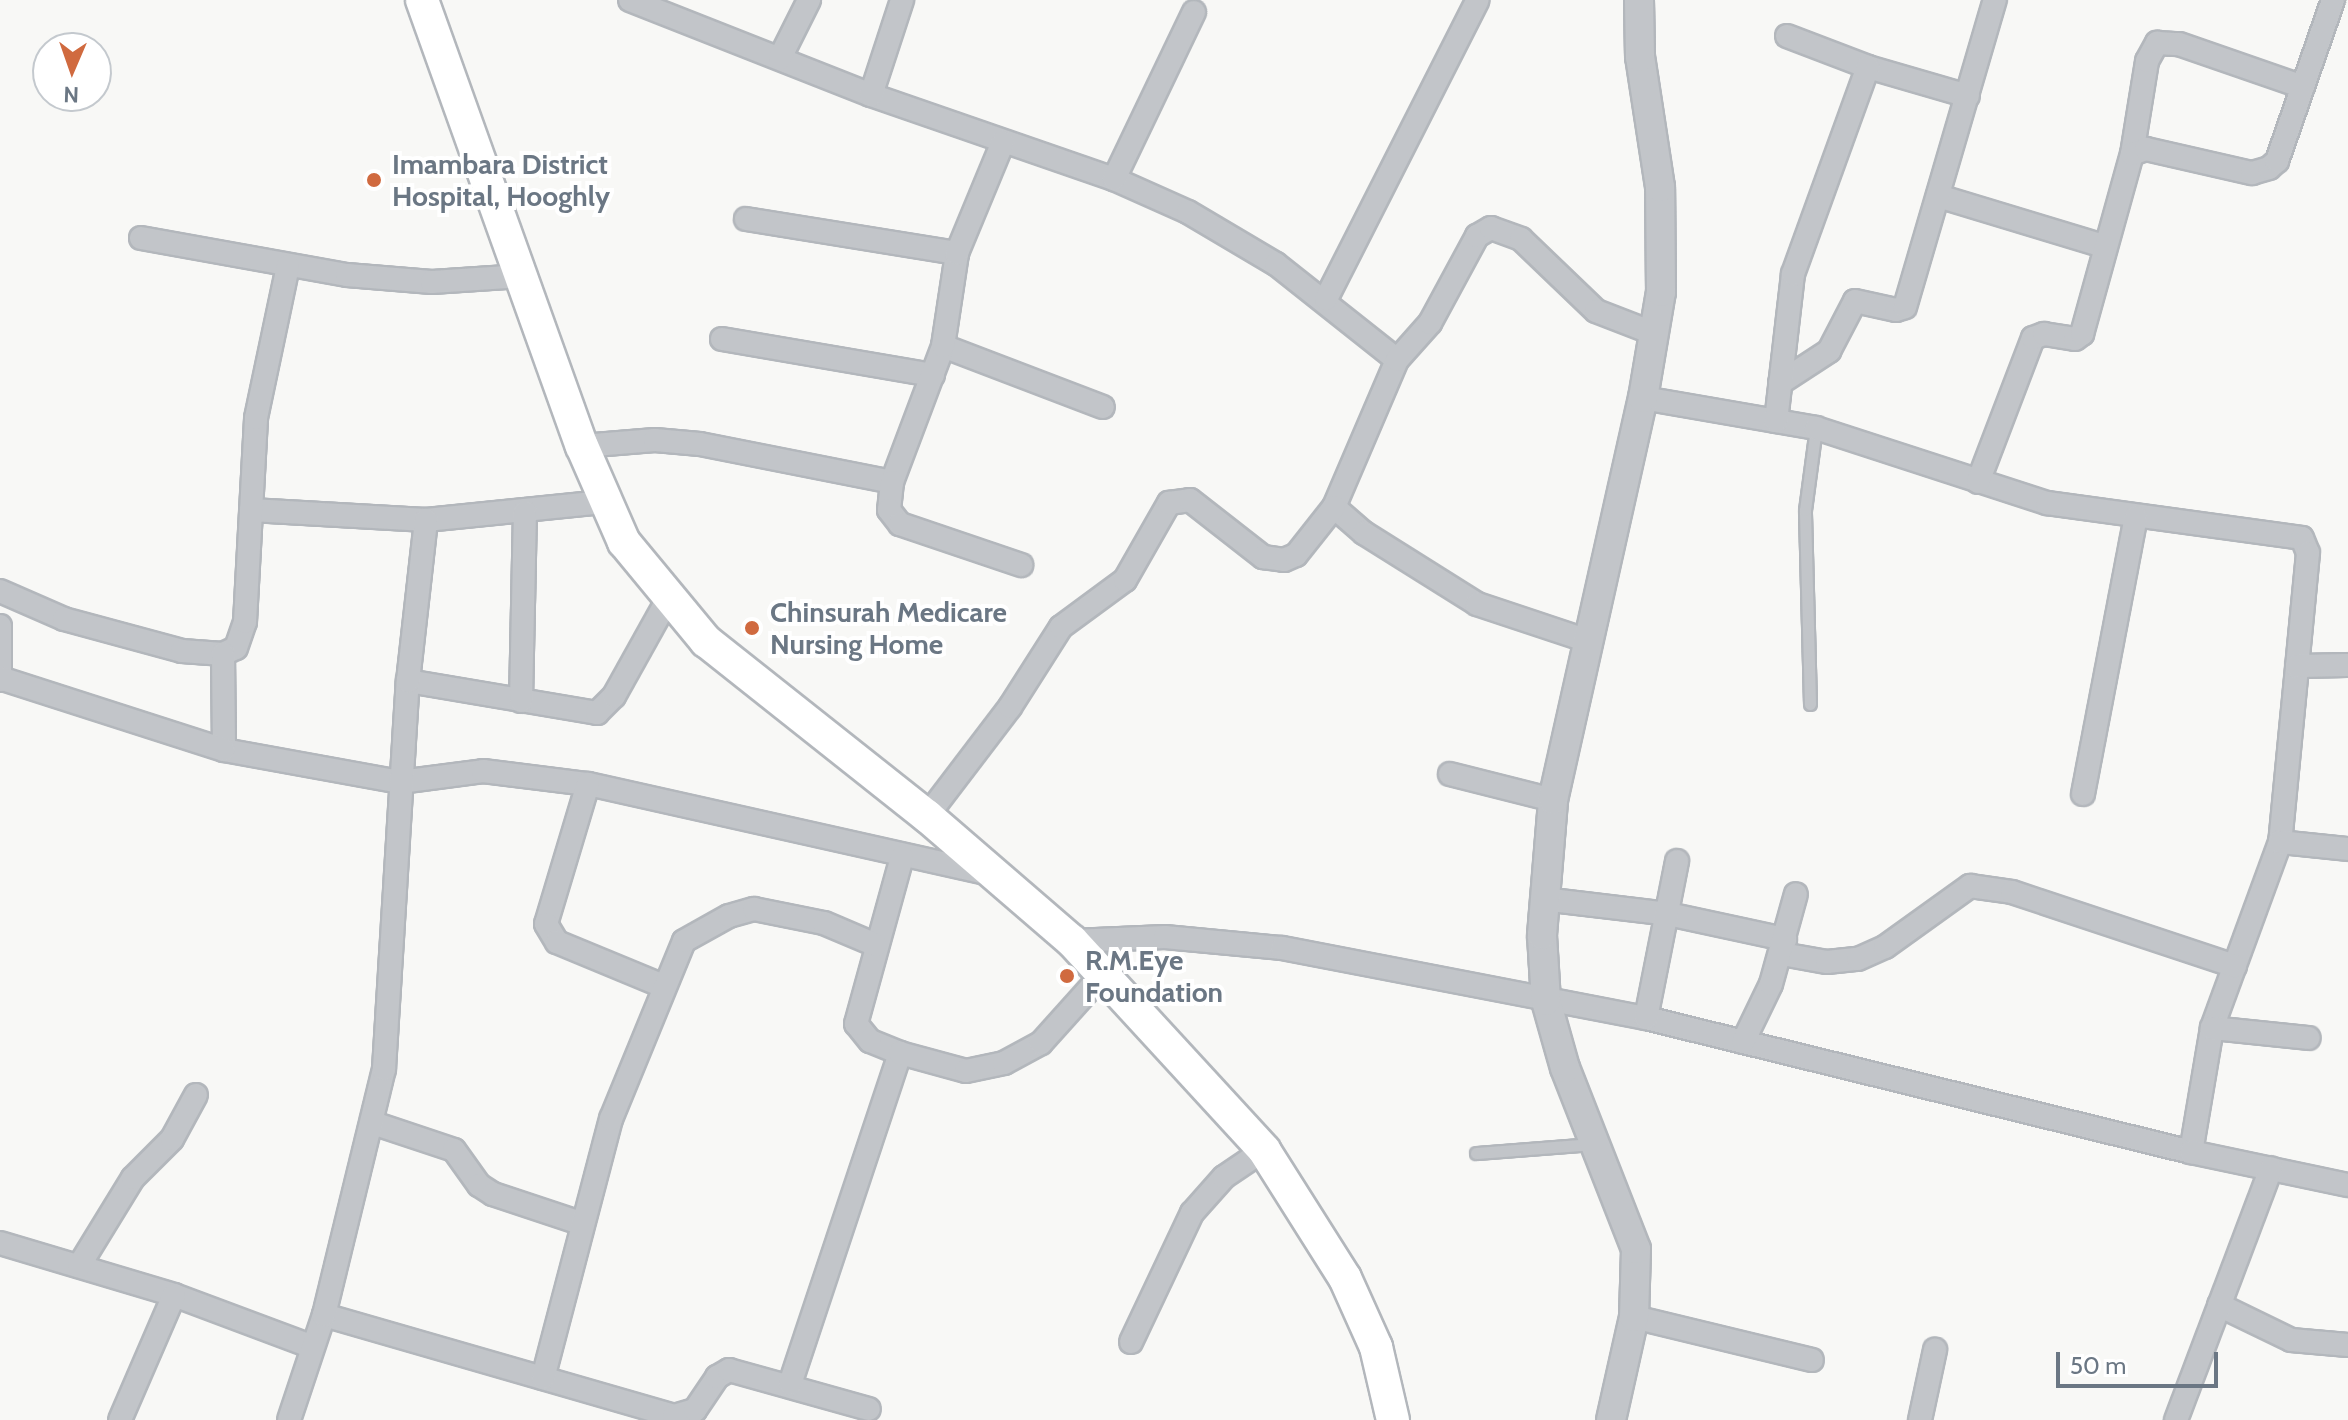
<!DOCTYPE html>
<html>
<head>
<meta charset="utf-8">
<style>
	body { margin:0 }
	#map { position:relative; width:2348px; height:1420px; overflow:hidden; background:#f8f8f6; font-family:Cabin,sans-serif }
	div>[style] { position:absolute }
	.roads { filter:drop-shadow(2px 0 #b3b7bc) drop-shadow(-2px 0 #b3b7bc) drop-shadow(0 2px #b3b7bc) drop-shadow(0 -2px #b3b7bc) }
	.service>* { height:11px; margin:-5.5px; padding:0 5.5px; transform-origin:5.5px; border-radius:5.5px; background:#c2c5c9 }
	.minor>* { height:22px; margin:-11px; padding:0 11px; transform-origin:11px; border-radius:11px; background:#c2c5c9 }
	.tertiary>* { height:28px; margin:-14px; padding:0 14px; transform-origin:14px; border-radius:14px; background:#c2c5c9 }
	.secondary>* { height:32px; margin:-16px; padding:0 16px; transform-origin:16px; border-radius:16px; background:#fff }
	.dots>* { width:22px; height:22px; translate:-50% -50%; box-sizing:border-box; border:4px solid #fff; border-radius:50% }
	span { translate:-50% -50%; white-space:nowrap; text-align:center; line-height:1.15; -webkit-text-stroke:8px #fff; paint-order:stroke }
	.poi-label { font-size:28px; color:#6b7784; font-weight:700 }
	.left { translate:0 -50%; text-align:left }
	.north { position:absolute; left:32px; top:32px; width:80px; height:80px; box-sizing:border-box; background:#fff; border:2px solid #c4c9ce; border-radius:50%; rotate:182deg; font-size:22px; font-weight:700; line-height:32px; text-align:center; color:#6b7784 }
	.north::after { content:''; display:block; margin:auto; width:28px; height:36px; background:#d06a3f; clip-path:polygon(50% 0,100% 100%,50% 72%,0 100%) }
	.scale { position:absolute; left:2056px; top:1352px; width:162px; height:36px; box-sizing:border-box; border:4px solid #6b7784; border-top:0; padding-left:10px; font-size:24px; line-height:28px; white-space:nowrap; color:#6b7784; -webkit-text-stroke:6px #fff; paint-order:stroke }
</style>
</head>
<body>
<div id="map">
	<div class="roads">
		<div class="service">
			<div style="left:1810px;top:704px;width:194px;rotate:-91.5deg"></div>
			<div style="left:1805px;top:510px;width:83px;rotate:-82.4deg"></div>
			<div style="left:1476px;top:1153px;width:118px;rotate:-4.4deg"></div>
		</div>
		<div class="minor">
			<div style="left:630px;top:0;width:259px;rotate:21.5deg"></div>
			<div style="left:871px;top:95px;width:257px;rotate:19.1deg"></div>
			<div style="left:1114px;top:179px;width:81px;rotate:24deg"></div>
			<div style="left:1188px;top:212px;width:102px;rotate:30.6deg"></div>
			<div style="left:1276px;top:264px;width:154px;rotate:38.4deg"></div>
			<div style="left:1397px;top:360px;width:160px;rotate:113.2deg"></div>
			<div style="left:1334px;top:507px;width:40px;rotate:41deg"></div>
			<div style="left:1364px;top:533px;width:133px;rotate:32.1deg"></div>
			<div style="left:1477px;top:604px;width:117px;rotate:18.4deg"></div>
			<div style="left:1787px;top:36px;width:87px;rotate:20.9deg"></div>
			<div style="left:1868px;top:67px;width:104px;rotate:16.2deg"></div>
			<div style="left:780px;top:58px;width:65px;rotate:-63.4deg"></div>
			<div style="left:871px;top:95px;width:100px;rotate:-71.9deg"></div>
			<div style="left:2132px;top:154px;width:94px;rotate:-80.8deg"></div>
			<div style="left:2147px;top:61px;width:21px;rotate:-61deg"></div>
			<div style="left:2157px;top:43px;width:22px;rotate:3deg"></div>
			<div style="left:2179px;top:44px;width:131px;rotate:19.1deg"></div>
			<div style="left:1114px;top:179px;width:185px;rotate:-64.4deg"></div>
			<div style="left:1938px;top:196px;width:173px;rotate:16.8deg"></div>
			<div style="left:746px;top:219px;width:214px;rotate:9.2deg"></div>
			<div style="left:141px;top:238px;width:209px;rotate:10.2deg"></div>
			<div style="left:347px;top:275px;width:85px;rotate:4.7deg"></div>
			<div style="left:432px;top:282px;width:90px;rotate:-3.8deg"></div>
			<div style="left:1326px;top:299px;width:335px;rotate:-63.1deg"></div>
			<div style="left:722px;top:339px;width:214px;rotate:9.7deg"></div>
			<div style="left:943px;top:346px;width:171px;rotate:20.9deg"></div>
			<div style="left:1397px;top:360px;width:50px;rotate:-48.3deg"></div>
			<div style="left:1430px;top:323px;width:99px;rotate:-61.6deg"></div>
			<div style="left:1477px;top:236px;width:16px;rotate:-30deg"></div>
			<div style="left:1491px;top:228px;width:32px;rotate:20deg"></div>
			<div style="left:1521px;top:239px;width:104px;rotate:43.8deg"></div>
			<div style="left:1596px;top:311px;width:61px;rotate:21.1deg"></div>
			<div style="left:1780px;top:383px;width:59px;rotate:-33.1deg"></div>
			<div style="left:1829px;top:351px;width:56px;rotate:-62.5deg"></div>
			<div style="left:1855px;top:301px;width:42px;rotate:12.4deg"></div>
			<div style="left:1896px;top:310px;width:9px;rotate:-18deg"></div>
			<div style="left:1905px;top:307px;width:320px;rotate:-73.7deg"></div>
			<div style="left:1643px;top:398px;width:176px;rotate:9.8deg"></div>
			<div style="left:1816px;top:428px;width:243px;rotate:18deg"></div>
			<div style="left:2047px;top:503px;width:257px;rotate:7.8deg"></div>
			<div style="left:2302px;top:538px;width:16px;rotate:68deg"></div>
			<div style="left:2308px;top:553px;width:290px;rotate:95.5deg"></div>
			<div style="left:2280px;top:842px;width:198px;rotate:110.1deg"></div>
			<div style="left:2212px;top:1028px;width:126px;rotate:99.6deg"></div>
			<div style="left:1776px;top:421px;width:148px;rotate:-83.4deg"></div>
			<div style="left:1793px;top:274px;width:220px;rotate:-70.1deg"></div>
			<div style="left:582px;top:446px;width:73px;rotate:-4.7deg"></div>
			<div style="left:655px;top:440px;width:45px;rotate:5.1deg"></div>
			<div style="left:700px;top:444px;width:196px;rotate:11.2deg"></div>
			<div style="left:892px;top:482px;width:145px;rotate:-69.4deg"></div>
			<div style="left:943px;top:346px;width:94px;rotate:-81.4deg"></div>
			<div style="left:957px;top:253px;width:120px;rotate:-67.5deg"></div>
			<div style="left:892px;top:482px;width:28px;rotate:96deg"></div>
			<div style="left:889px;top:510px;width:18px;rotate:52deg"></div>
			<div style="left:900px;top:524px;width:128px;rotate:18.7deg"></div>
			<div style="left:1978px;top:482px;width:154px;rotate:-69.1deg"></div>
			<div style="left:2033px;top:338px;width:12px;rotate:-20deg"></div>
			<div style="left:2044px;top:334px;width:31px;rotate:9deg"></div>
			<div style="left:2075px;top:339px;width:9px;rotate:-36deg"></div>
			<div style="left:2082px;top:334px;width:187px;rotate:-74.5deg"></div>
			<div style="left:2132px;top:154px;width:15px;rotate:-20deg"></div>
			<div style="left:2146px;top:149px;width:109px;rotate:12.8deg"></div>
			<div style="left:2252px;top:173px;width:18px;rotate:-16deg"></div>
			<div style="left:2269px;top:168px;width:11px;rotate:-41deg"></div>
			<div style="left:2277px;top:161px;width:170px;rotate:-70.8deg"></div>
			<div style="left:251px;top:510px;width:175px;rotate:3.3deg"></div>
			<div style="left:426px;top:520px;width:178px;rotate:-5.8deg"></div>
			<div style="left:0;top:591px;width:70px;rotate:23.6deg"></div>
			<div style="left:64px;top:619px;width:122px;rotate:15.2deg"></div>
			<div style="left:182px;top:651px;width:41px;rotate:4.2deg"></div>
			<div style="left:223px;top:654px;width:14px;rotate:-25deg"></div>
			<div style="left:236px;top:648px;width:28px;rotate:-71deg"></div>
			<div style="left:245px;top:622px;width:204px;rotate:-86.9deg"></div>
			<div style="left:256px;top:418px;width:155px;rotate:-78.1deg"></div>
			<div style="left:0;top:626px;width:54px;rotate:90deg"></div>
			<div style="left:223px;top:654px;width:96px;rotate:89.4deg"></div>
			<div style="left:224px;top:750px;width:179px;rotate:10.3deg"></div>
			<div style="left:400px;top:782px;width:84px;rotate:-7.5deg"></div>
			<div style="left:483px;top:771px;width:106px;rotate:7.1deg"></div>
			<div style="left:588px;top:784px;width:414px;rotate:12.6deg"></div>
			<div style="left:2297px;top:666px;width:51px;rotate:-1.1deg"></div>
			<div style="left:0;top:678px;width:235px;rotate:17.8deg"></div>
			<div style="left:408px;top:681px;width:192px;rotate:9.6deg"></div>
			<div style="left:597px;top:713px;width:24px;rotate:-45deg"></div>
			<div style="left:614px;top:696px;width:111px;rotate:-60.9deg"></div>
			<div style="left:521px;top:701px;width:189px;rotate:-88.8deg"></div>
			<div style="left:1450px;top:774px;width:106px;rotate:14.2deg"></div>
			<div style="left:588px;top:784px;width:146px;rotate:106.7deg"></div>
			<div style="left:546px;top:924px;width:21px;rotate:59deg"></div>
			<div style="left:557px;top:942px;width:115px;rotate:22.5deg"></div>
			<div style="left:2083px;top:794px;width:282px;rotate:-79.2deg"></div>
			<div style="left:927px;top:816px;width:137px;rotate:-52.7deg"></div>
			<div style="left:1010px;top:707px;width:95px;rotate:-57.5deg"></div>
			<div style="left:1061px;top:627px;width:79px;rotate:-36.3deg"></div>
			<div style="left:1125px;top:580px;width:89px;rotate:-60.3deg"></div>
			<div style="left:1169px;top:503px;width:21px;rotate:-8deg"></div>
			<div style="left:1190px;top:500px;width:93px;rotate:38deg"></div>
			<div style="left:1263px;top:557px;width:21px;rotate:8deg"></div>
			<div style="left:1284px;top:560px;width:13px;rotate:-23deg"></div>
			<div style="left:1296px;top:555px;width:61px;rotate:-51.6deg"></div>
			<div style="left:2280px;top:842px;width:68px;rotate:5.9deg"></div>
			<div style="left:1543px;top:899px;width:126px;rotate:6.8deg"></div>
			<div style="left:1668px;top:914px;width:120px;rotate:12.1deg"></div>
			<div style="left:1072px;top:941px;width:93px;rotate:-2.5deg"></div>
			<div style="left:1165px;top:937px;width:118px;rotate:5.4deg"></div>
			<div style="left:1282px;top:948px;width:371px;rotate:10.9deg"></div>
			<div style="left:1646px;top:1018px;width:561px;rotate:13.81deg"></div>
			<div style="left:2191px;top:1152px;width:160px;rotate:11.9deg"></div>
			<div style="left:1782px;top:954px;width:46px;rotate:10.1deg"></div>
			<div style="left:1827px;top:962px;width:31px;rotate:-6deg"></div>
			<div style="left:1858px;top:959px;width:30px;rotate:-24deg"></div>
			<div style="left:1885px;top:947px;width:105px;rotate:-35.7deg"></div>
			<div style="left:1970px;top:886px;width:42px;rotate:8.1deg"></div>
			<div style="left:2012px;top:892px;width:235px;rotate:18.4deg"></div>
			<div style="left:1646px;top:1018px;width:160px;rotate:-78.8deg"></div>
			<div style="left:2212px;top:1028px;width:97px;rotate:5.9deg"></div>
			<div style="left:1743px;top:1042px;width:64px;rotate:-64.2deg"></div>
			<div style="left:1771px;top:984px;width:93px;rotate:-74.5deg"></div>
			<div style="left:900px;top:1053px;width:32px;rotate:-158deg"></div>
			<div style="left:870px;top:1041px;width:22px;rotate:-129deg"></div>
			<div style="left:856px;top:1024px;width:173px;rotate:-74.6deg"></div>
			<div style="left:373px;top:1123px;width:85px;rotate:18.4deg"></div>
			<div style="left:454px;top:1150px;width:43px;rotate:54.5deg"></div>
			<div style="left:479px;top:1185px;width:17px;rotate:33deg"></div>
			<div style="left:493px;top:1194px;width:92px;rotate:18.4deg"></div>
			<div style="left:0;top:1243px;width:182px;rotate:16.6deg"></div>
			<div style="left:174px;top:1295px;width:148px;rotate:20.5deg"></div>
			<div style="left:79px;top:1266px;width:103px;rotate:-58.5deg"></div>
			<div style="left:133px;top:1178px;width:55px;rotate:-45deg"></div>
			<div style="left:172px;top:1139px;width:50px;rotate:-61.4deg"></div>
			<div style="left:2219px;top:1305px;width:80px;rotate:25.9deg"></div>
			<div style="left:2291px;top:1340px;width:57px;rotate:5deg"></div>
			<div style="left:324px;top:1315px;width:364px;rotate:16.1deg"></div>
			<div style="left:674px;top:1416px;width:22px;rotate:-16deg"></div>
			<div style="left:695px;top:1410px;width:40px;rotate:-56deg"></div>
			<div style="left:717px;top:1377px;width:14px;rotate:-30deg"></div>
			<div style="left:729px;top:1370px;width:145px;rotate:15.6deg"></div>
			<div style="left:1634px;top:1317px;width:183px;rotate:13.6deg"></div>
			<div style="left:1131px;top:1342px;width:143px;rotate:-64.7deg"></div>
			<div style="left:1192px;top:1213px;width:48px;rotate:-48.4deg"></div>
			<div style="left:1224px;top:1177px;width:48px;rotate:-34deg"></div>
			<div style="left:543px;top:1378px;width:268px;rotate:-75.3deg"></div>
			<div style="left:611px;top:1119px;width:192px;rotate:-67.7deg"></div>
			<div style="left:684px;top:941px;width:51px;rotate:-29.1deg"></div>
			<div style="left:729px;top:916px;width:26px;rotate:-16deg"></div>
			<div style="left:754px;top:909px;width:71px;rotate:11.3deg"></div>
			<div style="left:824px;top:923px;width:56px;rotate:22.9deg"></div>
			<div style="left:790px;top:1384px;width:349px;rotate:-71.6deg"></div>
			<div style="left:900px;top:1053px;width:68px;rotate:15.3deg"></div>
			<div style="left:966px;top:1071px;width:39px;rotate:-12deg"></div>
			<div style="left:1004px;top:1063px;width:42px;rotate:-28.4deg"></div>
			<div style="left:1041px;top:1043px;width:93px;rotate:-48.1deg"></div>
			<div style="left:120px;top:1420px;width:136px;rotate:-66.6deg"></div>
			<div style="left:289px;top:1420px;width:111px;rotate:-71.6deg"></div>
			<div style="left:324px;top:1315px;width:253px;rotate:-76.3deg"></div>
			<div style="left:384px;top:1069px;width:389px;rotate:-86.5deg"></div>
			<div style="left:408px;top:681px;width:162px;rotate:-83.6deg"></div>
			<div style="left:1920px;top:1420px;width:72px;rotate:-77.9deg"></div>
			<div style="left:2176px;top:1420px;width:269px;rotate:-69.3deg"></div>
		</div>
		<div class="tertiary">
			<div style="left:1611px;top:1420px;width:106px;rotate:-77.4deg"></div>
			<div style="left:1634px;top:1317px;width:68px;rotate:-88.3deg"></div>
			<div style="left:1636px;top:1249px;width:194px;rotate:-111.4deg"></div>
			<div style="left:1565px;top:1068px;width:70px;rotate:-105.8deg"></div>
			<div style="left:1546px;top:1001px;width:66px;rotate:-93.5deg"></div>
			<div style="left:1542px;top:935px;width:135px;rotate:-85.3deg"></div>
			<div style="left:1553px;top:800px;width:412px;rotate:-77.4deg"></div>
			<div style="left:1643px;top:398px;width:108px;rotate:-80.4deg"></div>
			<div style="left:1661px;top:292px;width:105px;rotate:-90.5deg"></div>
			<div style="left:1660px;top:187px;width:132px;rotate:-98.7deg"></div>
			<div style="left:1640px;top:57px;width:57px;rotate:-91deg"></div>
		</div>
		<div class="secondary">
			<div style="left:422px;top:0;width:474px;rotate:70.3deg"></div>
			<div style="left:582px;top:446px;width:105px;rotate:66.4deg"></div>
			<div style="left:624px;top:542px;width:129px;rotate:50.4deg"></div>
			<div style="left:706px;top:641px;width:282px;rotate:38.4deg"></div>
			<div style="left:927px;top:816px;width:191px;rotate:40.8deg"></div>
			<div style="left:1072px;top:941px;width:284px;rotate:47.4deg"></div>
			<div style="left:1264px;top:1150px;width:151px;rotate:57.7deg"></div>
			<div style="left:1345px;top:1278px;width:76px;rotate:65.8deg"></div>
			<div style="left:1376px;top:1347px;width:75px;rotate:76.9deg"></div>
		</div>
	</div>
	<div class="dots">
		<div style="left:374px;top:180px;background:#d06a3f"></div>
		<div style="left:752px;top:628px;background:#d06a3f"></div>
		<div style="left:1067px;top:976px;background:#d06a3f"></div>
	</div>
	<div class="poi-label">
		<span class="left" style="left:392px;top:180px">Imambara District<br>Hospital, Hooghly</span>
		<span class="left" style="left:770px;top:628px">Chinsurah Medicare<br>Nursing Home</span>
		<span class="left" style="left:1085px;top:976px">R.M.Eye<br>Foundation</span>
	</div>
	<div class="north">N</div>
	<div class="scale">50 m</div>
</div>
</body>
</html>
